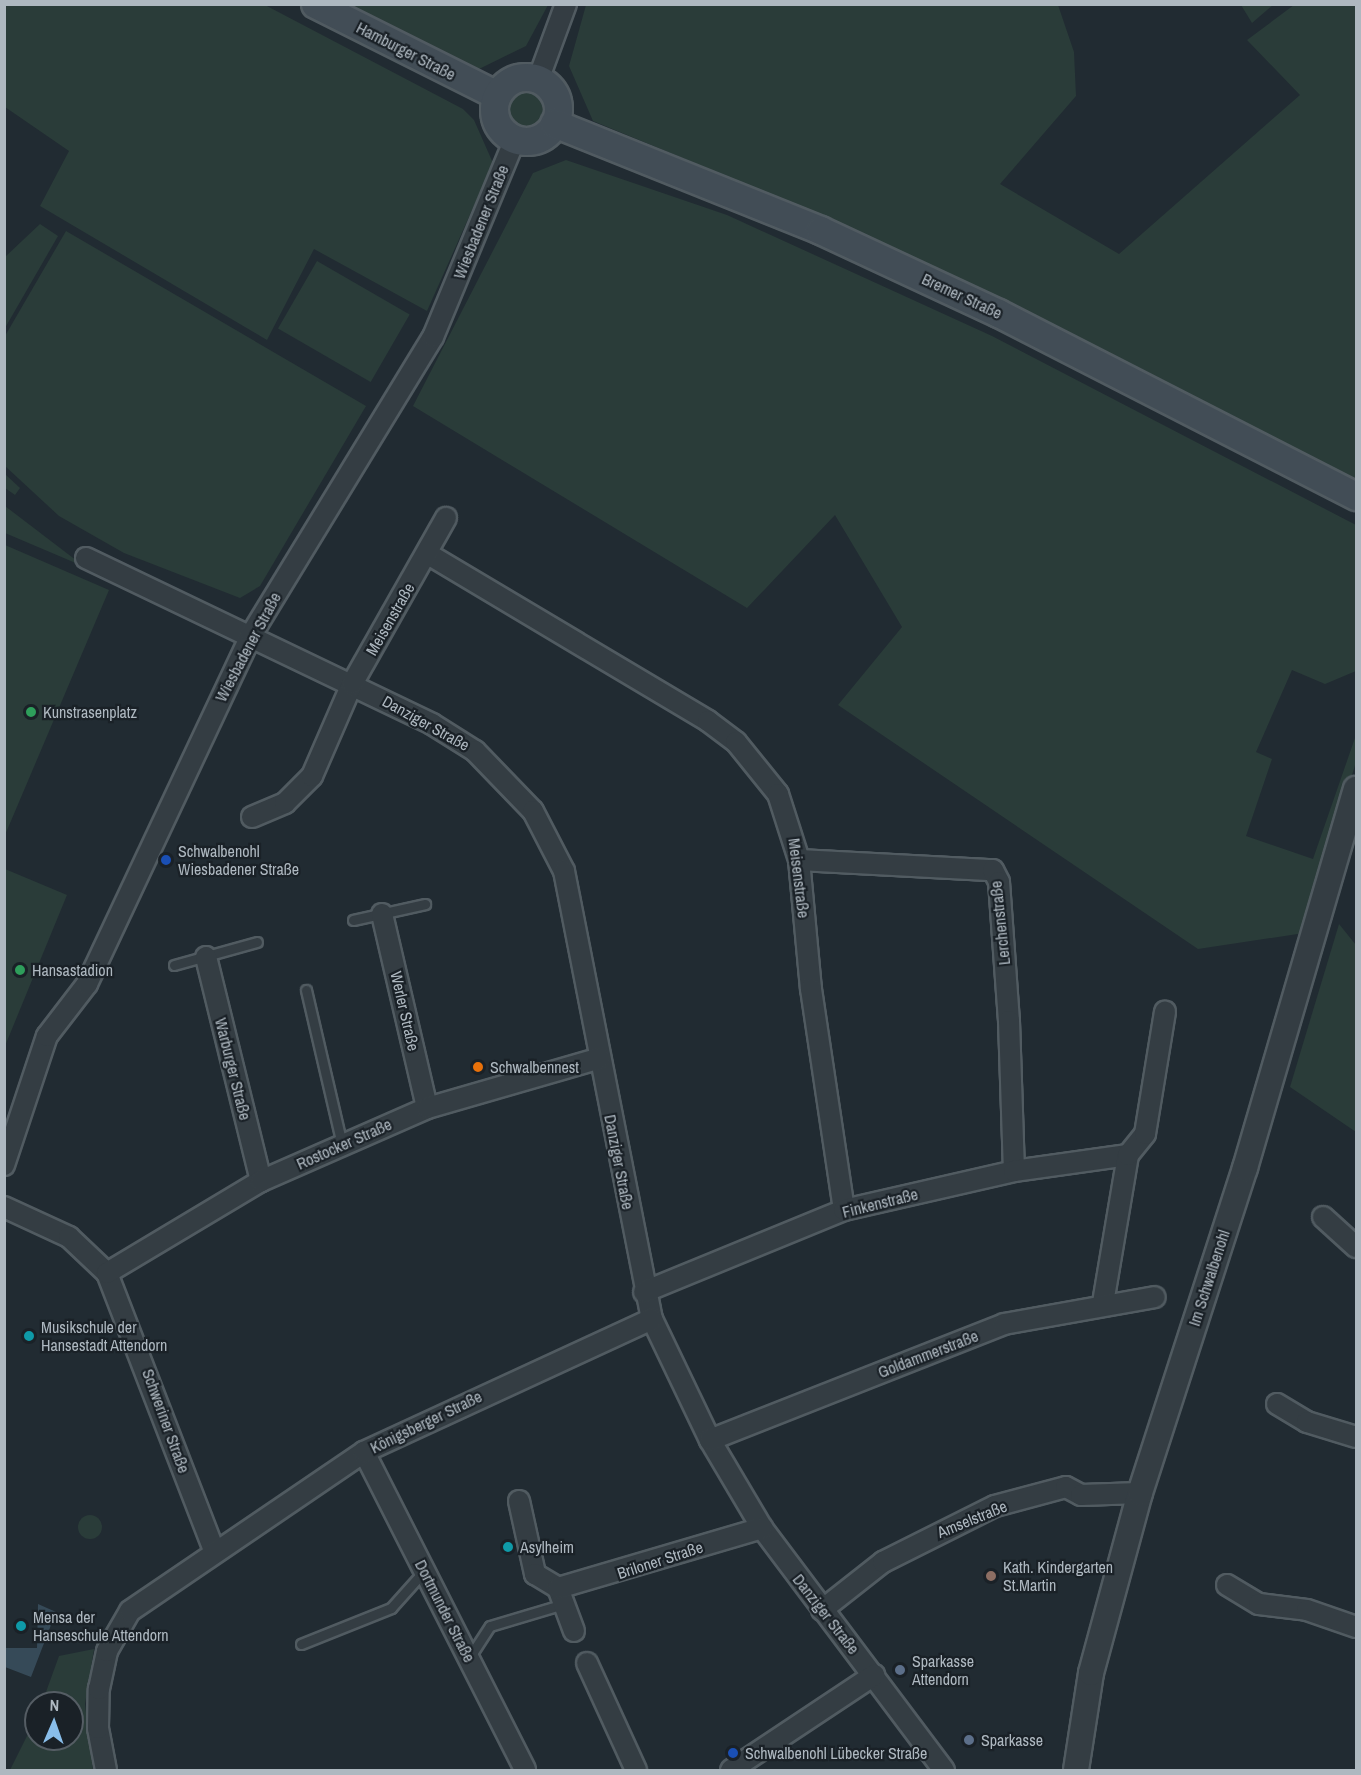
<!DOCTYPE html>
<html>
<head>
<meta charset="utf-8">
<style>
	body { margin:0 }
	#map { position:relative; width:1361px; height:1775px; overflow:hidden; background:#212b32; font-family:"Archivo Narrow",sans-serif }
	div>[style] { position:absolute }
	.green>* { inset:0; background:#2a3c39; transform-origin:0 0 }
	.round { border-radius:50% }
	.water>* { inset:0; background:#364a58 }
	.roads { filter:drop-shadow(2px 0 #515b61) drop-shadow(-2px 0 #515b61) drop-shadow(0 2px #515b61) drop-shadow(0 -2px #515b61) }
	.service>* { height:9px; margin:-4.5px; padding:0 4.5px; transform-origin:4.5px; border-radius:4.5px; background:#343d43 }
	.minor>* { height:20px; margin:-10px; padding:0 10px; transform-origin:10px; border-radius:10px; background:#343d43 }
	.tertiary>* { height:24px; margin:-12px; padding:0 12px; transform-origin:12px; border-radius:12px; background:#343d43 }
	.secondary>* { height:27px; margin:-13.5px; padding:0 13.5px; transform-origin:13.5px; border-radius:13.5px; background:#424d56 }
	.secondary>.ring { margin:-13.5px; padding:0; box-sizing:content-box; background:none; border:27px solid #424d56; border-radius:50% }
	.dots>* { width:16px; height:16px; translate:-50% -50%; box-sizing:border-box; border:3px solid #1a2127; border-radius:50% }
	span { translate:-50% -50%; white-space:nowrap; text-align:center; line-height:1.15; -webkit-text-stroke:4.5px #1a2127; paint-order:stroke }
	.street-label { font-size:16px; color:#aeb8c0 }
	.poi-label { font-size:16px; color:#aeb8c0 }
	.left { translate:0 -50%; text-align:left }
	.frame { position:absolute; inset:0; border:6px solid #aeb8c0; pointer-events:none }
	.north { position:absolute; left:24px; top:1691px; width:60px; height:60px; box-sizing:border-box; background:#1a2127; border:2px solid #555d64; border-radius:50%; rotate:2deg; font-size:16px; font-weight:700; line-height:24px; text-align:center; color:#aeb8c0 }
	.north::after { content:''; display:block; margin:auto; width:21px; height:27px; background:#89beea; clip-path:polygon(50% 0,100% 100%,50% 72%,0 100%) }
</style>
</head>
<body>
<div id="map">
	<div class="green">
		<div style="clip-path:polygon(5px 5px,265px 5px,463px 109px,474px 120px,493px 163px,427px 311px,314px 249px,267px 340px,40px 206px,69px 151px,5px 107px)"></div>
		<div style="clip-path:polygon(337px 5px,548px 5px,526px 46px,477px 70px)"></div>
		<div style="clip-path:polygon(586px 5px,1058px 5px,1074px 52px,1076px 96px,1000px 184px,1119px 254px,1300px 95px,1247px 40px,1294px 5px,1356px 5px,1356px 487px,1018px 308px,840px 223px,593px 121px,569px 66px)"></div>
		<div style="clip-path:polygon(1241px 5px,1273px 5px,1252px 23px)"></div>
		<div class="round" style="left:508px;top:90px;width:36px;height:36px"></div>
		<div style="clip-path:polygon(566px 160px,727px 215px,992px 336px,1356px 525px,1356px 671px,1325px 684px,1292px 670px,1256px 752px,1272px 759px,1246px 836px,1313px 859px,1356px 735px,1356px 762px,1304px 933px,1198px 949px,838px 705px,902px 627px,835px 515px,747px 608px,413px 406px,533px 173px)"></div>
		<div style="clip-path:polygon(40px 224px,58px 236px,5px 328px,5px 257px)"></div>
		<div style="clip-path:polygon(66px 231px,366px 406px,260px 586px,240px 598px,124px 553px,59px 516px,5px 466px,5px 336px)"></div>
		<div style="left:317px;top:261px;width:107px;height:78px;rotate:30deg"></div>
		<div style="clip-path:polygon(5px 474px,20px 488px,15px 495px,5px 488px)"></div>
		<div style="clip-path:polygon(5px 506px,85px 567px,5px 533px)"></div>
		<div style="clip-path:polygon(5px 545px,109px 590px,5px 835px)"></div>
		<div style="clip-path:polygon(5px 869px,67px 895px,5px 1046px)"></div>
		<div style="clip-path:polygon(1339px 924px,1356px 945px,1356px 1132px,1290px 1087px)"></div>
		<div class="round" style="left:78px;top:1515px;width:24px;height:24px"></div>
		<div style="clip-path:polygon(94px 1649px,85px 1704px,93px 1770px,10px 1770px,36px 1718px,36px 1739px,72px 1739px,72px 1703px,42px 1703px,59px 1656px)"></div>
	</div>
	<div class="water">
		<div style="clip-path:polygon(38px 1604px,56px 1612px,31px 1677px,5px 1667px,5px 1648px,37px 1648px)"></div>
	</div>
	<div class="roads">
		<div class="service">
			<div style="left:353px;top:920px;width:74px;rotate:-12.5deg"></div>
			<div style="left:174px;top:965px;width:86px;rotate:-15.5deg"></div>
			<div style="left:306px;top:990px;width:159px;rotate:76.9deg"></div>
			<div style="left:301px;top:1644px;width:97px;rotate:-21.8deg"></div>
			<div style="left:391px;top:1608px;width:51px;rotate:-48.2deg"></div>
			<div style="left:469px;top:1658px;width:38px;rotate:-57deg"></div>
			<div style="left:490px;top:1626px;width:77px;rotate:-16.6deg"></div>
		</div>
		<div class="minor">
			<div style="left:538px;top:80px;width:81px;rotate:-69.8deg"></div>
			<div style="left:428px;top:554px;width:326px;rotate:30.8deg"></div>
			<div style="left:708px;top:721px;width:35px;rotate:37deg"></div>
			<div style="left:736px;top:742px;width:67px;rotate:51.1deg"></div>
			<div style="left:778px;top:794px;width:69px;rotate:72.3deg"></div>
			<div style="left:799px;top:860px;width:130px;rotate:84.7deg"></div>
			<div style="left:811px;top:989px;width:223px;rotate:81.5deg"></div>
			<div style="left:86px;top:558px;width:384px;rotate:25.6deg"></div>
			<div style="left:432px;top:724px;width:51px;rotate:32.1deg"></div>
			<div style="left:475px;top:751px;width:83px;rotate:46deg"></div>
			<div style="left:533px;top:811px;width:68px;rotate:62.7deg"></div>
			<div style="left:564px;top:871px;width:457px;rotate:78.9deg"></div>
			<div style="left:652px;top:1319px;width:134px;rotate:64.4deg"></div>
			<div style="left:710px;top:1440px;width:102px;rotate:59.4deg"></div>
			<div style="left:762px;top:1528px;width:303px;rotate:53.1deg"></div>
			<div style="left:252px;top:817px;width:36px;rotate:-23deg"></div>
			<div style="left:285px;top:803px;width:38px;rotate:-45deg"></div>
			<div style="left:312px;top:776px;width:100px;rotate:-66.5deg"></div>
			<div style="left:352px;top:684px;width:191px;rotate:-60.5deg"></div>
			<div style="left:799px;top:860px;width:194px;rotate:3deg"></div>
			<div style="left:993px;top:870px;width:13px;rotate:63deg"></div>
			<div style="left:999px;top:882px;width:139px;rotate:85.9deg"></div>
			<div style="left:1009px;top:1021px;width:150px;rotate:88.1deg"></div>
			<div style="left:382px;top:914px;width:199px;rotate:76.9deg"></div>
			<div style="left:206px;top:957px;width:231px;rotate:76.2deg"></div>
			<div style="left:4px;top:1165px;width:136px;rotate:-71.6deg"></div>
			<div style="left:47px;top:1036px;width:66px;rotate:-52.4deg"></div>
			<div style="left:87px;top:984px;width:386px;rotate:-64.8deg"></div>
			<div style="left:251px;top:635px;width:349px;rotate:-58.6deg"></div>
			<div style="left:433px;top:337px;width:214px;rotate:-67.5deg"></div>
			<div style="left:4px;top:1207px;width:72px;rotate:24.8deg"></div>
			<div style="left:69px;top:1237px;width:52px;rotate:43.5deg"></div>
			<div style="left:107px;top:1273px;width:298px;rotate:68.9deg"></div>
			<div style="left:1323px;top:1217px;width:45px;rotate:42.3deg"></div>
			<div style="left:107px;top:1273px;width:179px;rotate:-30.9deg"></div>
			<div style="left:261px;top:1181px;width:181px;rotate:-23.7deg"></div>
			<div style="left:427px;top:1108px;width:180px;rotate:-16.1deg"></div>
			<div style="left:644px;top:1292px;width:216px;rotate:-22.3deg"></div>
			<div style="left:844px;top:1210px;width:174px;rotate:-12.9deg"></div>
			<div style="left:1014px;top:1171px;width:115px;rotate:-8deg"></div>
			<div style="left:1103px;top:1303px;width:150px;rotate:-80.4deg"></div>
			<div style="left:1128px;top:1155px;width:27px;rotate:-51deg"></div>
			<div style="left:1145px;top:1134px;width:124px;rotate:-80.7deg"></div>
			<div style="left:1277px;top:1404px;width:35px;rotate:31deg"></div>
			<div style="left:1307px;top:1422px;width:51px;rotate:17deg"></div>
			<div style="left:710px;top:1440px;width:316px;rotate:-21.5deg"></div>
			<div style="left:1004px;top:1324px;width:153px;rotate:-10.1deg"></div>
			<div style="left:364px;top:1452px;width:356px;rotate:63.1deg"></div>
			<div style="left:519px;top:1501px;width:75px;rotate:77.6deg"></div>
			<div style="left:535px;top:1574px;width:27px;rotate:31deg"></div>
			<div style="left:1227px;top:1585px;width:37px;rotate:31deg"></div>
			<div style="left:1259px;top:1604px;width:48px;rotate:7.1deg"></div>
			<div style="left:1307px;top:1610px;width:52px;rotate:19.1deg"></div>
			<div style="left:822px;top:1610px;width:78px;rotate:-38.2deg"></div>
			<div style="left:883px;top:1562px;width:125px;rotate:-26.6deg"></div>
			<div style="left:995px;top:1506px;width:73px;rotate:-15deg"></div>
			<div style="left:1066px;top:1487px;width:17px;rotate:28deg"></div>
			<div style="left:1081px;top:1495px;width:59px;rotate:-1.9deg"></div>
			<div style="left:574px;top:1631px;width:46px;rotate:-110.4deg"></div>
			<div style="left:558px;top:1588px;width:213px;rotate:-16.4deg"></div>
			<div style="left:587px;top:1663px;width:118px;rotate:65.4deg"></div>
			<div style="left:106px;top:1770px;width:43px;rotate:-100.8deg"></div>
			<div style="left:98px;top:1728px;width:39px;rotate:-89deg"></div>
			<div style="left:99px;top:1689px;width:39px;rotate:-78deg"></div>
			<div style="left:107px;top:1651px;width:46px;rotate:-60.1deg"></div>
			<div style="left:130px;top:1611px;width:283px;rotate:-34.2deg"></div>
			<div style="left:364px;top:1452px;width:317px;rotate:-24.8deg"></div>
			<div style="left:731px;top:1770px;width:172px;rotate:-33.6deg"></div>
		</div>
		<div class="tertiary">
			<div style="left:1076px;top:1770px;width:98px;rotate:-81.2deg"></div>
			<div style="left:1091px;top:1673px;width:187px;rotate:-74.8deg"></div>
			<div style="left:1140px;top:1493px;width:342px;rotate:-72.1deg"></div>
			<div style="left:1245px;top:1168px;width:395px;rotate:-73.7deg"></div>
		</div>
		<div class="secondary">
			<div style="left:315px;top:4px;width:203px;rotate:26.6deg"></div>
			<div class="ring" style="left:494px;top:77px;width:37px;height:37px"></div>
			<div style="left:554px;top:123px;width:287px;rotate:21.9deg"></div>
			<div style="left:820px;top:230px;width:196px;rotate:25deg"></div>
			<div style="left:998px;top:313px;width:402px;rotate:27.1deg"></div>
		</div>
	</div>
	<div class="dots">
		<div style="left:31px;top:712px;background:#2e9e5b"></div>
		<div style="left:166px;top:860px;background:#1a4fb4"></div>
		<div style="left:20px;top:970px;background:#2e9e5b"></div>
		<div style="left:478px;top:1067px;background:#e8710a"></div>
		<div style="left:29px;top:1336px;background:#0f9aa8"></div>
		<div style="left:508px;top:1547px;background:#0f9aa8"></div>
		<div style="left:991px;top:1576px;background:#8d6e63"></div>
		<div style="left:21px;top:1626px;background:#0f9aa8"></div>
		<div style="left:900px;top:1670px;background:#5c6f8a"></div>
		<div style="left:969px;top:1740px;background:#5c6f8a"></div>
		<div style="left:733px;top:1753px;background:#1a4fb4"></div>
	</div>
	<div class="street-label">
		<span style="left:406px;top:51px;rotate:27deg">Hamburger Straße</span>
		<span style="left:481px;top:222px;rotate:-68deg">Wiesbadener Straße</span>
		<span style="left:962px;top:296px;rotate:25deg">Bremer Straße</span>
		<span style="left:390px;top:619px;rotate:-60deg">Meisenstraße</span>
		<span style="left:248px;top:647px;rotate:-62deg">Wiesbadener Straße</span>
		<span style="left:426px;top:723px;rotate:29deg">Danziger Straße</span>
		<span style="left:799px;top:878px;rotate:83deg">Meisenstraße</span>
		<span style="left:1000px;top:923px;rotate:-96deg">Lerchenstraße</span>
		<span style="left:405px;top:1011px;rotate:77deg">Werler Straße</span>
		<span style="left:233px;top:1069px;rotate:76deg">Warburger Straße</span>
		<span style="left:344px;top:1144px;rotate:-24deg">Rostocker Straße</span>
		<span style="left:619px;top:1162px;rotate:79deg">Danziger Straße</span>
		<span style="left:880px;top:1203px;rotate:-14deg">Finkenstraße</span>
		<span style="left:1209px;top:1278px;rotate:-72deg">Im Schwalbenohl</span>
		<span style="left:928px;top:1354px;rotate:-21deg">Goldammerstraße</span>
		<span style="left:166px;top:1421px;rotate:70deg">Schweriner Straße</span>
		<span style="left:426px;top:1422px;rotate:-26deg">Königsberger Straße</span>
		<span style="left:972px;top:1519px;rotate:-22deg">Amselstraße</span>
		<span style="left:660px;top:1560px;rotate:-18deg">Briloner Straße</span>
		<span style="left:445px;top:1611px;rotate:63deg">Dortmunder Straße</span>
		<span style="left:826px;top:1614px;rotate:52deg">Danziger Straße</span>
	</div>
	<div class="poi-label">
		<span class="left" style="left:43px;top:712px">Kunstrasenplatz</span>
		<span class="left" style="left:178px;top:860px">Schwalbenohl<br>Wiesbadener Straße</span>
		<span class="left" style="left:32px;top:970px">Hansastadion</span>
		<span class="left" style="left:490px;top:1067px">Schwalbennest</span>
		<span class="left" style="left:41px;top:1336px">Musikschule der<br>Hansestadt Attendorn</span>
		<span class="left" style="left:520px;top:1547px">Asylheim</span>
		<span class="left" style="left:1003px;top:1576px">Kath. Kindergarten<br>St.Martin</span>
		<span class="left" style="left:33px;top:1626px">Mensa der<br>Hanseschule Attendorn</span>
		<span class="left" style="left:912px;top:1670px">Sparkasse<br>Attendorn</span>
		<span class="left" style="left:981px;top:1740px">Sparkasse</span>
		<span class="left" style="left:745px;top:1753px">Schwalbenohl Lübecker Straße</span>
	</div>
	<div class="frame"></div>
	<div class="north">N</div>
</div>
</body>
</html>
